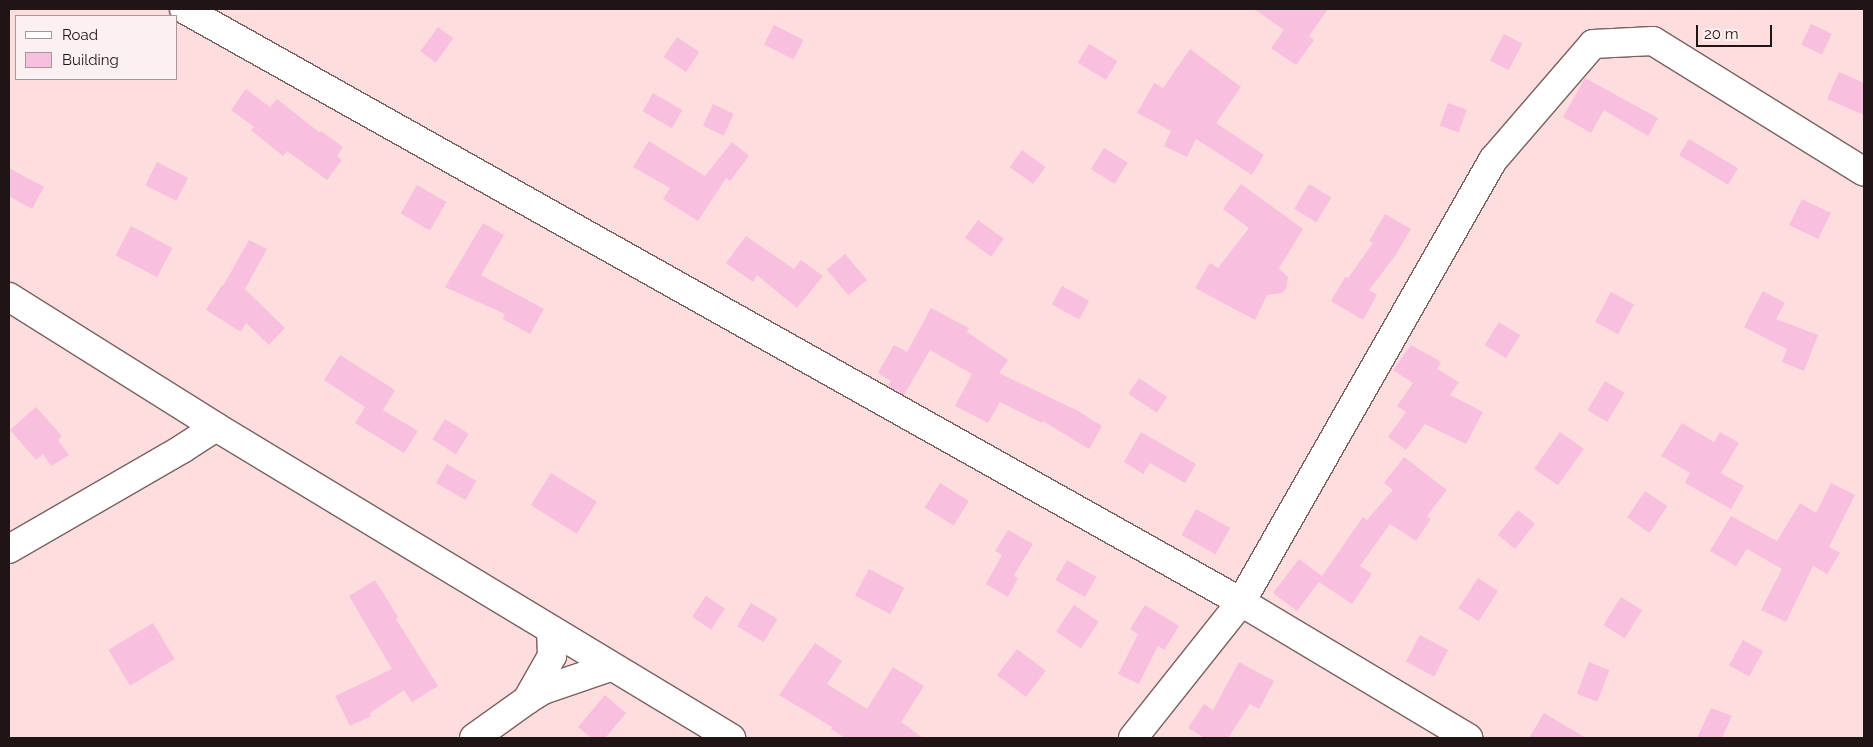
<!DOCTYPE html>
<html>
<head>
<meta charset="utf-8">
<style>
	body { margin:0 }
	#map { position:relative; width:1873px; height:747px; overflow:hidden; background:#fddddd; font-family:Raleway,sans-serif }
	div>[style] { position:absolute }
	.building>* { inset:0; background:#f9bfdf; transform-origin:0 0 }
	.roads { filter:drop-shadow(1px 0 #7b6060) drop-shadow(-1px 0 #7b6060) drop-shadow(0 1px #7b6060) drop-shadow(0 -1px #7b6060) }
	.minor>* { height:28px; margin:-14px; padding:0 14px; transform-origin:14px; border-radius:14px; background:#fff }
	span { translate:-50% -50%; white-space:nowrap; text-align:center; line-height:1.15; -webkit-text-stroke:4px #fdf0f0; paint-order:stroke }
	.frame { position:absolute; inset:0; border:10px solid #201515; pointer-events:none }
	.legend { position:absolute; left:15px; top:15px; width:162px; height:65px; box-sizing:border-box; background:#fdf0f0; border:1px solid #a59898; margin:0; padding:6px 9px; list-style:none; font-size:15px; color:#201515 }
	.legend li { display:flex; align-items:center; gap:10px; height:25px }
	.legend b { width:25px; border:1px solid #a59898 }
	.scale { position:absolute; left:1696px; top:25px; width:76px; height:22px; box-sizing:border-box; border:2px solid #201515; border-top:0; padding-left:6px; font-size:15px; line-height:18px; white-space:nowrap; color:#201515; -webkit-text-stroke:4px #fdf0f0; paint-order:stroke }
</style>
</head>
<body>
<div id="map">
	<div class="building">
		<div style="clip-path:polygon(1254px 9px,1328px 9px,1309px 36px,1314px 40px,1296px 65px,1271px 48px,1284px 30px)"></div>
		<div style="left:1811px;top:24px;width:23px;height:23px;rotate:25deg"></div>
		<div style="left:774px;top:25px;width:33px;height:22px;rotate:27deg"></div>
		<div style="left:438px;top:27px;width:19px;height:30px;rotate:36deg"></div>
		<div style="left:1504px;top:34px;width:21px;height:30px;rotate:28deg"></div>
		<div style="left:677px;top:37px;width:27px;height:24px;rotate:34deg"></div>
		<div style="left:1089px;top:44px;width:33px;height:22px;rotate:31deg"></div>
		<div style="clip-path:polygon(1190px 49px,1241px 87px,1216px 123px,1264px 155px,1252px 175px,1196px 139px,1187px 157px,1164px 146px,1171px 131px,1137px 113px,1154px 83px,1163px 88px)"></div>
		<div style="clip-path:polygon(1839px 72px,1864px 83px,1864px 115px,1827px 99px)"></div>
		<div style="clip-path:polygon(1585px 78px,1658px 118px,1648px 136px,1604px 110px,1591px 133px,1563px 117px)"></div>
		<div style="clip-path:polygon(246px 89px,270px 107px,277px 99px,320px 133px,321px 131px,343px 147px,337px 156px,342px 160px,327px 180px,287px 151px,283px 156px,251px 130px,254px 127px,231px 110px)"></div>
		<div style="left:653px;top:93px;width:34px;height:21px;rotate:30deg"></div>
		<div style="left:1448px;top:103px;width:20px;height:24px;rotate:20deg"></div>
		<div style="left:713px;top:104px;width:23px;height:24px;rotate:25deg"></div>
		<div style="left:1689px;top:139px;width:57px;height:19px;rotate:31deg"></div>
		<div style="clip-path:polygon(649px 141px,705px 176px,732px 142px,749px 156px,730px 181px,726px 178px,698px 221px,663px 199px,670px 188px,633px 167px)"></div>
		<div style="left:1104px;top:148px;width:28px;height:25px;rotate:32deg"></div>
		<div style="left:1022px;top:150px;width:29px;height:21px;rotate:36deg"></div>
		<div style="left:157px;top:162px;width:35px;height:26px;rotate:27deg"></div>
		<div style="clip-path:polygon(9px 168px,44px 187px,32px 209px,9px 196px)"></div>
		<div style="clip-path:polygon(1241px 184px,1303px 229px,1279px 268px,1288px 277px,1286px 289px,1282px 293px,1267px 295px,1255px 320px,1195px 288px,1210px 263px,1218px 268px,1249px 228px,1223px 209px)"></div>
		<div style="left:1309px;top:184px;width:26px;height:29px;rotate:31deg"></div>
		<div style="left:417px;top:185px;width:34px;height:33px;rotate:30deg"></div>
		<div style="left:1802px;top:199px;width:32px;height:29px;rotate:26deg"></div>
		<div style="clip-path:polygon(1385px 214px,1411px 229px,1395px 256px,1369px 290px,1377px 295px,1363px 320px,1331px 301px,1345px 277px,1348px 278px,1373px 243px,1369px 241px)"></div>
		<div style="left:978px;top:220px;width:32px;height:22px;rotate:36deg"></div>
		<div style="clip-path:polygon(483px 223px,504px 235px,481px 275px,544px 309px,530px 334px,503px 319px,505px 314px,445px 287px)"></div>
		<div style="left:131px;top:226px;width:47px;height:33px;rotate:28deg"></div>
		<div style="clip-path:polygon(746px 236px,794px 269px,801px 260px,823px 276px,797px 308px,757px 275px,753px 282px,726px 263px)"></div>
		<div style="clip-path:polygon(249px 240px,267px 249px,245px 289px,285px 328px,269px 345px,246px 323px,241px 332px,206px 310px,222px 285px,223px 286px)"></div>
		<div style="left:845px;top:254px;width:34px;height:24px;rotate:50deg"></div>
		<div style="left:1062px;top:286px;width:31px;height:21px;rotate:29deg"></div>
		<div style="clip-path:polygon(1763px 291px,1785px 303px,1776px 319px,1818px 335px,1804px 371px,1782px 362px,1787px 349px,1744px 327px)"></div>
		<div style="left:1611px;top:292px;width:26px;height:34px;rotate:28deg"></div>
		<div style="clip-path:polygon(931px 308px,969px 328px,967px 332px,1008px 360px,999px 373px,1076px 410px,1102px 426px,1089px 449px,1043px 421px,1042px 423px,1000px 402px,988px 423px,955px 406px,972px 374px,930px 350px,904px 395px,888px 386px,891px 381px,878px 373px,894px 345px,907px 352px)"></div>
		<div style="left:1499px;top:322px;width:25px;height:27px;rotate:32deg"></div>
		<div style="clip-path:polygon(1411px 345px,1441px 362px,1437px 369px,1459px 382px,1450px 395px,1483px 412px,1466px 444px,1425px 424px,1406px 450px,1388px 437px,1406px 412px,1397px 406px,1413px 383px,1393px 370px)"></div>
		<div style="clip-path:polygon(340px 355px,395px 390px,383px 410px,418px 431px,404px 453px,355px 423px,365px 407px,324px 380px)"></div>
		<div style="left:1139px;top:378px;width:34px;height:19px;rotate:34deg"></div>
		<div style="left:1605px;top:381px;width:23px;height:34px;rotate:31deg"></div>
		<div style="clip-path:polygon(36px 407px,62px 436px,58px 440px,69px 455px,51px 466px,43px 454px,36px 460px,10px 430px)"></div>
		<div style="left:445px;top:419px;width:28px;height:24px;rotate:32deg"></div>
		<div style="clip-path:polygon(1682px 423px,1714px 442px,1720px 432px,1739px 443px,1721px 473px,1744px 486px,1731px 509px,1685px 483px,1690px 473px,1661px 456px)"></div>
		<div style="clip-path:polygon(1141px 432px,1196px 464px,1185px 483px,1150px 463px,1143px 474px,1124px 462px)"></div>
		<div style="left:1560px;top:432px;width:29px;height:45px;rotate:35deg"></div>
		<div style="clip-path:polygon(1404px 457px,1447px 490px,1427px 516px,1431px 519px,1416px 541px,1390px 524px,1360px 566px,1372px 574px,1352px 604px,1319px 582px,1297px 611px,1273px 593px,1299px 559px,1322px 576px,1363px 517px,1367px 520px,1393px 490px,1384px 483px)"></div>
		<div style="left:447px;top:464px;width:34px;height:22px;rotate:30deg"></div>
		<div style="left:551px;top:473px;width:54px;height:38px;rotate:32deg"></div>
		<div style="left:940px;top:483px;width:34px;height:29px;rotate:32deg"></div>
		<div style="clip-path:polygon(1831px 483px,1855px 495px,1829px 547px,1840px 553px,1827px 574px,1813px 566px,1786px 622px,1761px 610px,1782px 569px,1747px 549px,1736px 566px,1710px 551px,1731px 516px,1777px 541px,1800px 503px,1816px 513px)"></div>
		<div style="left:1645px;top:491px;width:27px;height:32px;rotate:34deg"></div>
		<div style="left:1196px;top:509px;width:39px;height:30px;rotate:29deg"></div>
		<div style="left:1518px;top:510px;width:22px;height:32px;rotate:39deg"></div>
		<div style="clip-path:polygon(1008px 530px,1033px 544px,1014px 575px,1018px 578px,1008px 597px,986px 584px,1002px 555px,995px 551px)"></div>
		<div style="left:1067px;top:560px;width:34px;height:23px;rotate:30deg"></div>
		<div style="left:869px;top:569px;width:40px;height:30px;rotate:28deg"></div>
		<div style="left:1478px;top:578px;width:24px;height:36px;rotate:33deg"></div>
		<div style="clip-path:polygon(375px 580px,398px 617px,396px 619px,438px 686px,412px 702px,404px 690px,370px 713px,371px 716px,350px 726px,335px 696px,392px 669px,349px 596px)"></div>
		<div style="left:706px;top:596px;width:23px;height:25px;rotate:34deg"></div>
		<div style="left:1621px;top:597px;width:25px;height:33px;rotate:32deg"></div>
		<div style="left:751px;top:603px;width:31px;height:27px;rotate:31deg"></div>
		<div style="left:1074px;top:605px;width:30px;height:32px;rotate:34deg"></div>
		<div style="clip-path:polygon(1145px 605px,1179px 626px,1164px 650px,1158px 646px,1139px 684px,1118px 674px,1138px 634px,1130px 629px)"></div>
		<div style="left:153px;top:623px;width:42px;height:52px;rotate:59deg"></div>
		<div style="left:1420px;top:635px;width:32px;height:30px;rotate:28deg"></div>
		<div style="left:1743px;top:640px;width:23px;height:29px;rotate:29deg"></div>
		<div style="clip-path:polygon(815px 643px,842px 661px,827px 684px,867px 709px,893px 667px,924px 686px,901px 722px,923px 738px,845px 738px,831px 729px,832px 727px,779px 695px)"></div>
		<div style="left:1017px;top:649px;width:36px;height:33px;rotate:37deg"></div>
		<div style="clip-path:polygon(1239px 662px,1274px 681px,1259px 709px,1250px 704px,1228px 738px,1205px 738px,1188px 728px,1204px 704px,1213px 710px)"></div>
		<div style="left:1589px;top:662px;width:22px;height:34px;rotate:21deg"></div>
		<div style="clip-path:polygon(605px 695px,626px 713px,605px 738px,591px 738px,578px 727px)"></div>
		<div style="clip-path:polygon(1711px 708px,1732px 716px,1722px 738px,1697px 738px)"></div>
		<div style="clip-path:polygon(1544px 713px,1586px 738px,1529px 738px)"></div>
	</div>
	<div class="roads">
		<div class="minor">
			<div style="left:184px;top:9px;width:1212px;rotate:29.29deg"></div>
			<div style="left:1241px;top:602px;width:265px;rotate:30.9deg"></div>
			<div style="left:9px;top:297px;width:244px;rotate:32.1deg"></div>
			<div style="left:216px;top:427px;width:602px;rotate:31.13deg"></div>
			<div style="left:9px;top:549px;width:200px;rotate:-30deg"></div>
			<div style="left:182px;top:449px;width:40px;rotate:-32.9deg"></div>
			<div style="left:527px;top:700px;width:19px;rotate:-32deg"></div>
			<div style="left:543px;top:690px;width:71px;rotate:-18.9deg"></div>
			<div style="left:474px;top:738px;width:65px;rotate:-35.6deg"></div>
			<div style="left:527px;top:700px;width:51px;rotate:-60.4deg"></div>
			<div style="left:552px;top:656px;width:25px;rotate:-92deg"></div>
			<div style="left:1133px;top:738px;width:174px;rotate:-51.5deg"></div>
			<div style="left:1241px;top:602px;width:509px;rotate:-60.31deg"></div>
			<div style="left:1493px;top:160px;width:153px;rotate:-49.2deg"></div>
			<div style="left:1593px;top:44px;width:60px;rotate:-2.9deg"></div>
			<div style="left:1653px;top:41px;width:248px;rotate:31.8deg"></div>
		</div>
	</div>
	<div class="frame"></div>
	<ul class="legend">
	<li><b style="height:6px;background:#fff"></b>Road</li>
	<li><b style="height:14px;background:#f9bfdf"></b>Building</li>
	</ul>
	<div class="scale">20 m</div>
</div>
</body>
</html>
